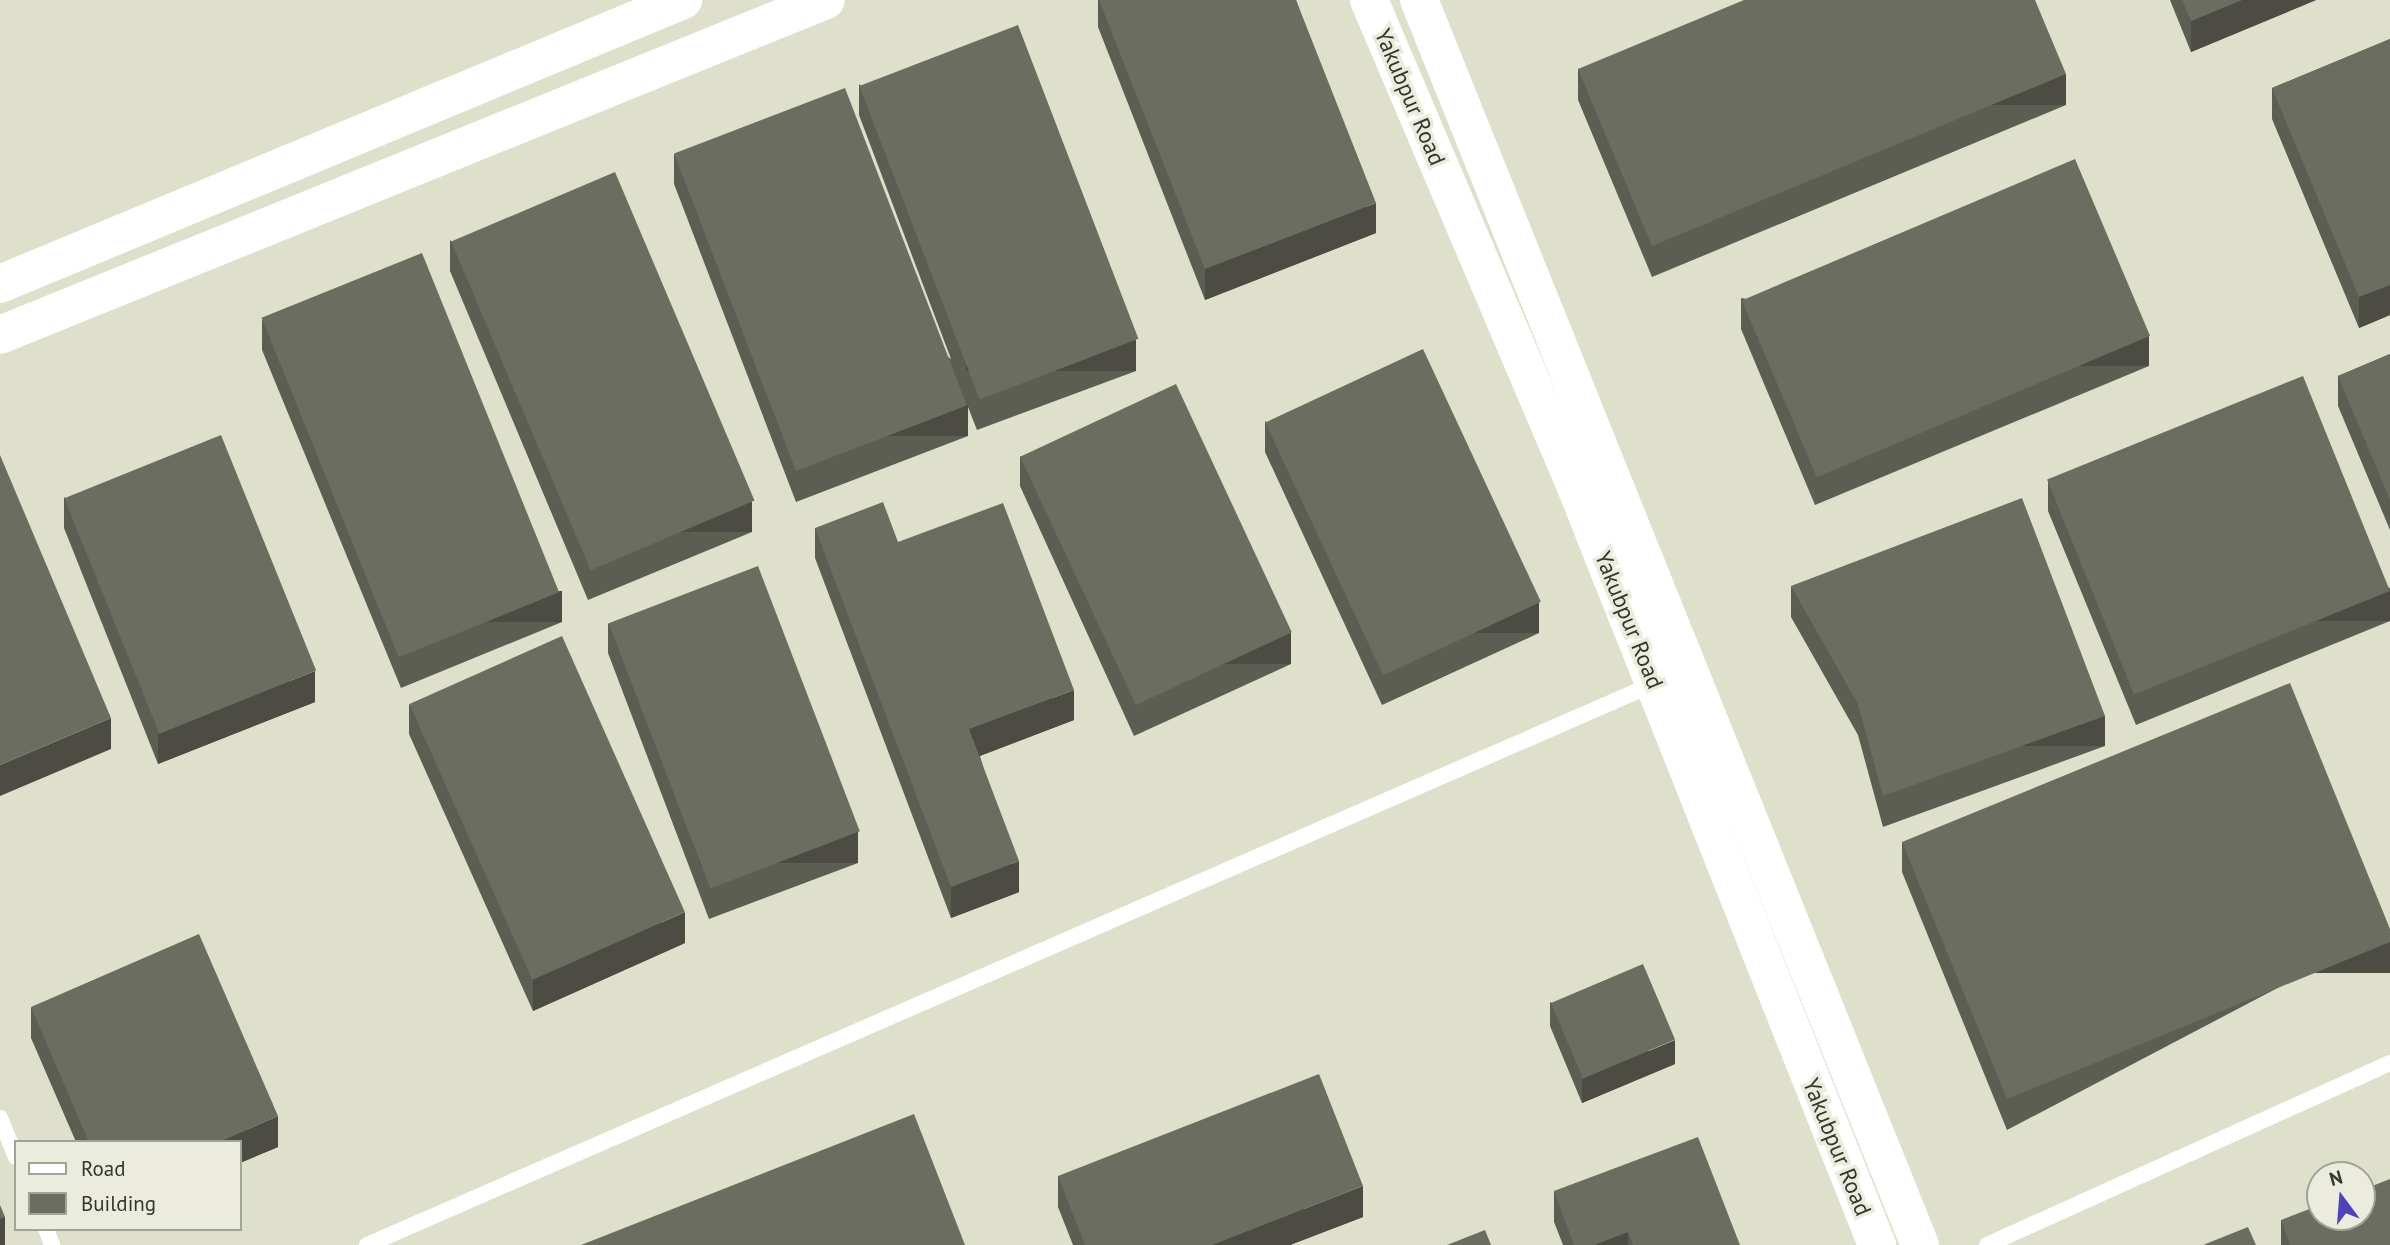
<!DOCTYPE html>
<html>
<head>
<meta charset="utf-8">
<style>
	body { margin:0 }
	#map { position:relative; width:2390px; height:1245px; overflow:hidden; background:#ebecde; font-family:"PT Sans",sans-serif }
	div>[style] { position:absolute }
	.built>* { inset:0; background:#dfe0cb }
	.service>* { height:16px; margin:-8px; padding:0 8px; transform-origin:8px; border-radius:8px; background:#fff }
	.tertiary>* { height:38px; margin:-19px; padding:0 19px; transform-origin:19px; border-radius:19px; background:#fff }
	.wall>* { inset:0; background:#5d5e53 }
	.shaded-wall>* { inset:0; background:#4c4c44; transform-origin:0 0 }
	.building>* { inset:0; background:#6c6d61; transform-origin:0 0 }
	span { translate:-50% -50%; white-space:nowrap; text-align:center; line-height:1.15; -webkit-text-stroke:7px #ebecde; paint-order:stroke }
	.street-label { font-size:23px; color:#353530 }
	.legend { position:absolute; left:14px; top:1140px; width:228px; height:91px; box-sizing:border-box; background:#ebecde; border:2px solid #a2a398; margin:0; padding:9px 12px; list-style:none; font-size:21px; color:#353530 }
	.legend li { display:flex; align-items:center; gap:14px; height:35px }
	.legend b { width:35px; border:2px solid #a2a398 }
	.north { position:absolute; left:2306px; top:1161px; width:70px; height:70px; box-sizing:border-box; background:#ebecde; border:2px solid #a2a398; border-radius:50%; rotate:344deg; font-size:19px; font-weight:700; line-height:28px; text-align:center; color:#353530 }
	.north::after { content:''; display:block; margin:auto; width:24px; height:32px; background:#5242b9; clip-path:polygon(50% 0,100% 100%,50% 72%,0 100%) }
</style>
</head>
<body>
<div id="map">
	<div class="built">
		<div style="clip-path:polygon(evenodd,0 0,2390px 0,2390px 1245px,0 1245px,0 0,16px 1142px,240px 1142px,240px 1229px,16px 1229px,16px 1142px,0 0,2320px 1175px,2362px 1175px,2362px 1217px,2320px 1217px,2320px 1175px)"></div>
	</div>
	<div class="service">
		<div style="left:0;top:1118px;width:42px;rotate:67.7deg"></div>
		<div style="left:46px;top:1229px;width:17px;rotate:69deg"></div>
		<div style="left:367px;top:1245px;width:1406px;rotate:-23.56deg"></div>
		<div style="left:1987px;top:1245px;width:442px;rotate:-24.3deg"></div>
	</div>
	<div class="tertiary">
		<div style="left:1369px;top:0;width:529px;rotate:66.97deg"></div>
		<div style="left:1576px;top:487px;width:816px;rotate:68.34deg"></div>
		<div style="left:1419px;top:0;width:1342px;rotate:68.08deg"></div>
		<div style="left:0;top:284px;width:740px;rotate:-22.58deg"></div>
		<div style="left:0;top:335px;width:891px;rotate:-22.08deg"></div>
	</div>
	<div class="wall">
		<div style="clip-path:polygon(1098px 0,1296px 0,1376px 233px,1205px 300px,1098px 27px)"></div>
		<div style="clip-path:polygon(2170px 0,2316px 0,2191px 52px)"></div>
		<div style="clip-path:polygon(2390px 39px,2390px 315px,2359px 328px,2272px 119px,2272px 88px)"></div>
		<div style="clip-path:polygon(1578px 69px,2066px 105px,1652px 277px,1578px 100px)"></div>
		<div style="clip-path:polygon(859px 84px,1136px 371px,977px 430px,968px 407px,968px 436px,796px 502px,674px 184px,674px 154px,951px 359px,859px 115px)"></div>
		<div style="clip-path:polygon(450px 240px,752px 532px,588px 600px,450px 271px)"></div>
		<div style="clip-path:polygon(1741px 298px,2149px 366px,1815px 505px,1741px 329px)"></div>
		<div style="clip-path:polygon(262px 319px,562px 622px,401px 688px,262px 350px)"></div>
		<div style="clip-path:polygon(2390px 354px,2390px 530px,2338px 406px,2338px 376px)"></div>
		<div style="clip-path:polygon(1265px 421px,1539px 633px,1382px 705px,1265px 452px)"></div>
		<div style="clip-path:polygon(1020px 456px,1291px 664px,1134px 736px,1020px 486px)"></div>
		<div style="clip-path:polygon(2048px 481px,2390px 588px,2390px 621px,2136px 725px,2048px 511px)"></div>
		<div style="clip-path:polygon(64px 497px,315px 702px,158px 764px,64px 528px)"></div>
		<div style="clip-path:polygon(815px 528px,898px 542px,1074px 720px,980px 756px,1019px 892px,951px 918px,815px 558px)"></div>
		<div style="clip-path:polygon(1791px 586px,2105px 746px,1883px 827px,1858px 735px,1791px 617px)"></div>
		<div style="clip-path:polygon(608px 623px,858px 863px,709px 919px,608px 653px)"></div>
		<div style="clip-path:polygon(409px 704px,685px 943px,533px 1011px,409px 734px)"></div>
		<div style="clip-path:polygon(1902px 842px,2390px 929px,2007px 1130px,1902px 872px)"></div>
		<div style="clip-path:polygon(1550px 1002px,1675px 1064px,1582px 1103px,1550px 1026px)"></div>
		<div style="clip-path:polygon(31px 1007px,278px 1147px,240px 1163px,240px 1142px,76px 1142px,31px 1038px)"></div>
		<div style="clip-path:polygon(1058px 1176px,1363px 1217px,1290px 1245px,1073px 1245px,1058px 1207px)"></div>
		<div style="clip-path:polygon(1554px 1191px,1740px 1245px,1563px 1245px,1554px 1222px)"></div>
		<div style="clip-path:polygon(2281px 1220px,2390px 1245px,2281px 1245px)"></div>
	</div>
	<div class="shaded-wall">
		<div style="clip-path:polygon(2242px 0,2316px 0,2191px 52px,2191px 21px)"></div>
		<div style="left:2066px;top:74px;width:31px;height:448px;rotate:90deg"></div>
		<div style="clip-path:polygon(1376px 203px,1376px 233px,1205px 300px,1205px 269px)"></div>
		<div style="clip-path:polygon(2390px 285px,2390px 315px,2359px 328px,2359px 297px)"></div>
		<div style="left:2149px;top:336px;width:30px;height:362px;rotate:90deg"></div>
		<div style="left:1136px;top:340px;width:31px;height:170px;rotate:90deg"></div>
		<div style="left:968px;top:405px;width:31px;height:184px;rotate:90deg"></div>
		<div style="left:752px;top:502px;width:30px;height:178px;rotate:90deg"></div>
		<div style="left:562px;top:591px;width:31px;height:174px;rotate:90deg"></div>
		<div style="left:2390px;top:591px;width:30px;height:274px;rotate:90deg"></div>
		<div style="left:1539px;top:603px;width:30px;height:173px;rotate:90deg"></div>
		<div style="left:1291px;top:633px;width:31px;height:173px;rotate:90deg"></div>
		<div style="clip-path:polygon(315px 671px,315px 702px,158px 764px,158px 734px)"></div>
		<div style="clip-path:polygon(1074px 690px,1074px 720px,969px 760px,969px 729px)"></div>
		<div style="left:2105px;top:716px;width:30px;height:236px;rotate:90deg"></div>
		<div style="clip-path:polygon(111px 718px,111px 749px,0 796px,0 765px)"></div>
		<div style="left:858px;top:832px;width:31px;height:159px;rotate:90deg"></div>
		<div style="clip-path:polygon(1019px 861px,1019px 892px,951px 918px,951px 887px)"></div>
		<div style="clip-path:polygon(685px 912px,685px 943px,533px 1011px,533px 980px)"></div>
		<div style="left:2390px;top:942px;width:31px;height:414px;rotate:90deg"></div>
		<div style="clip-path:polygon(1675px 1040px,1675px 1064px,1582px 1103px,1582px 1079px)"></div>
		<div style="clip-path:polygon(278px 1116px,278px 1147px,240px 1163px,240px 1142px,219px 1142px)"></div>
		<div style="clip-path:polygon(1363px 1186px,1363px 1217px,1290px 1245px,1212px 1245px)"></div>
		<div style="left:5px;top:1217px;width:28px;height:5px;rotate:90deg"></div>
		<div style="clip-path:polygon(1628px 1232px,1628px 1245px,1594px 1245px)"></div>
	</div>
	<div class="building">
		<div style="clip-path:polygon(1099px 0,1296px 0,1376px 203px,1205px 269px)"></div>
		<div style="clip-path:polygon(1744px 0,2035px 0,2066px 74px,1652px 246px,1578px 69px)"></div>
		<div style="clip-path:polygon(2182px 0,2242px 0,2191px 21px)"></div>
		<div style="left:1018px;top:25px;width:336px;height:170px;rotate:69deg"></div>
		<div style="clip-path:polygon(2390px 39px,2390px 285px,2359px 297px,2272px 88px)"></div>
		<div style="left:845px;top:88px;width:340px;height:183px;rotate:69deg"></div>
		<div style="left:2075px;top:159px;width:192px;height:362px;rotate:67deg"></div>
		<div style="left:615px;top:172px;width:357px;height:178px;rotate:67deg"></div>
		<div style="left:422px;top:253px;width:366px;height:173px;rotate:68deg"></div>
		<div style="left:1423px;top:349px;width:279px;height:174px;rotate:65deg"></div>
		<div style="clip-path:polygon(2390px 354px,2390px 500px,2338px 376px)"></div>
		<div style="left:2303px;top:376px;width:232px;height:276px;rotate:68deg"></div>
		<div style="left:1176px;top:384px;width:274px;height:172px;rotate:65deg"></div>
		<div style="left:221px;top:435px;width:254px;height:169px;rotate:68deg"></div>
		<div style="clip-path:polygon(0 455px,111px 718px,0 765px)"></div>
		<div style="clip-path:polygon(2022px 498px,2105px 716px,1883px 796px,1858px 704px,1791px 586px)"></div>
		<div style="clip-path:polygon(883px 502px,898px 542px,1003px 503px,1074px 690px,969px 729px,1019px 861px,951px 887px,815px 528px)"></div>
		<div style="left:758px;top:566px;width:284px;height:160px;rotate:69deg"></div>
		<div style="left:562px;top:636px;width:302px;height:167px;rotate:66deg"></div>
		<div style="clip-path:polygon(2290px 683px,2390px 929px,2390px 942px,2007px 1099px,1902px 842px)"></div>
		<div style="clip-path:polygon(199px 934px,278px 1116px,219px 1142px,89px 1142px,31px 1007px)"></div>
		<div style="left:1643px;top:964px;width:82px;height:100px;rotate:67deg"></div>
		<div style="clip-path:polygon(1319px 1074px,1363px 1186px,1212px 1245px,1085px 1245px,1058px 1176px)"></div>
		<div style="clip-path:polygon(914px 1114px,965px 1245px,581px 1245px)"></div>
		<div style="clip-path:polygon(1698px 1137px,1740px 1245px,1633px 1245px,1628px 1232px,1594px 1245px,1574px 1245px,1554px 1191px)"></div>
		<div style="clip-path:polygon(2390px 1179px,2390px 1245px,2290px 1245px,2281px 1220px,2320px 1205px,2320px 1217px,2362px 1217px,2362px 1190px)"></div>
		<div style="clip-path:polygon(0 1205px,5px 1217px,0 1219px)"></div>
		<div style="clip-path:polygon(2248px 1227px,2256px 1245px,2203px 1245px)"></div>
		<div style="clip-path:polygon(1485px 1230px,1491px 1245px,1447px 1245px)"></div>
	</div>
	<div class="street-label">
		<span style="left:1410px;top:97px;rotate:67deg">Yakubpur Road</span>
		<span style="left:1629px;top:620px;rotate:68deg">Yakubpur Road</span>
		<span style="left:1837px;top:1147px;rotate:68deg">Yakubpur Road</span>
	</div>
	<ul class="legend">
	<li><b style="height:9px;background:#fff"></b>Road</li>
	<li><b style="height:19px;background:#6c6d61"></b>Building</li>
	</ul>
	<div class="north">N</div>
</div>
</body>
</html>
